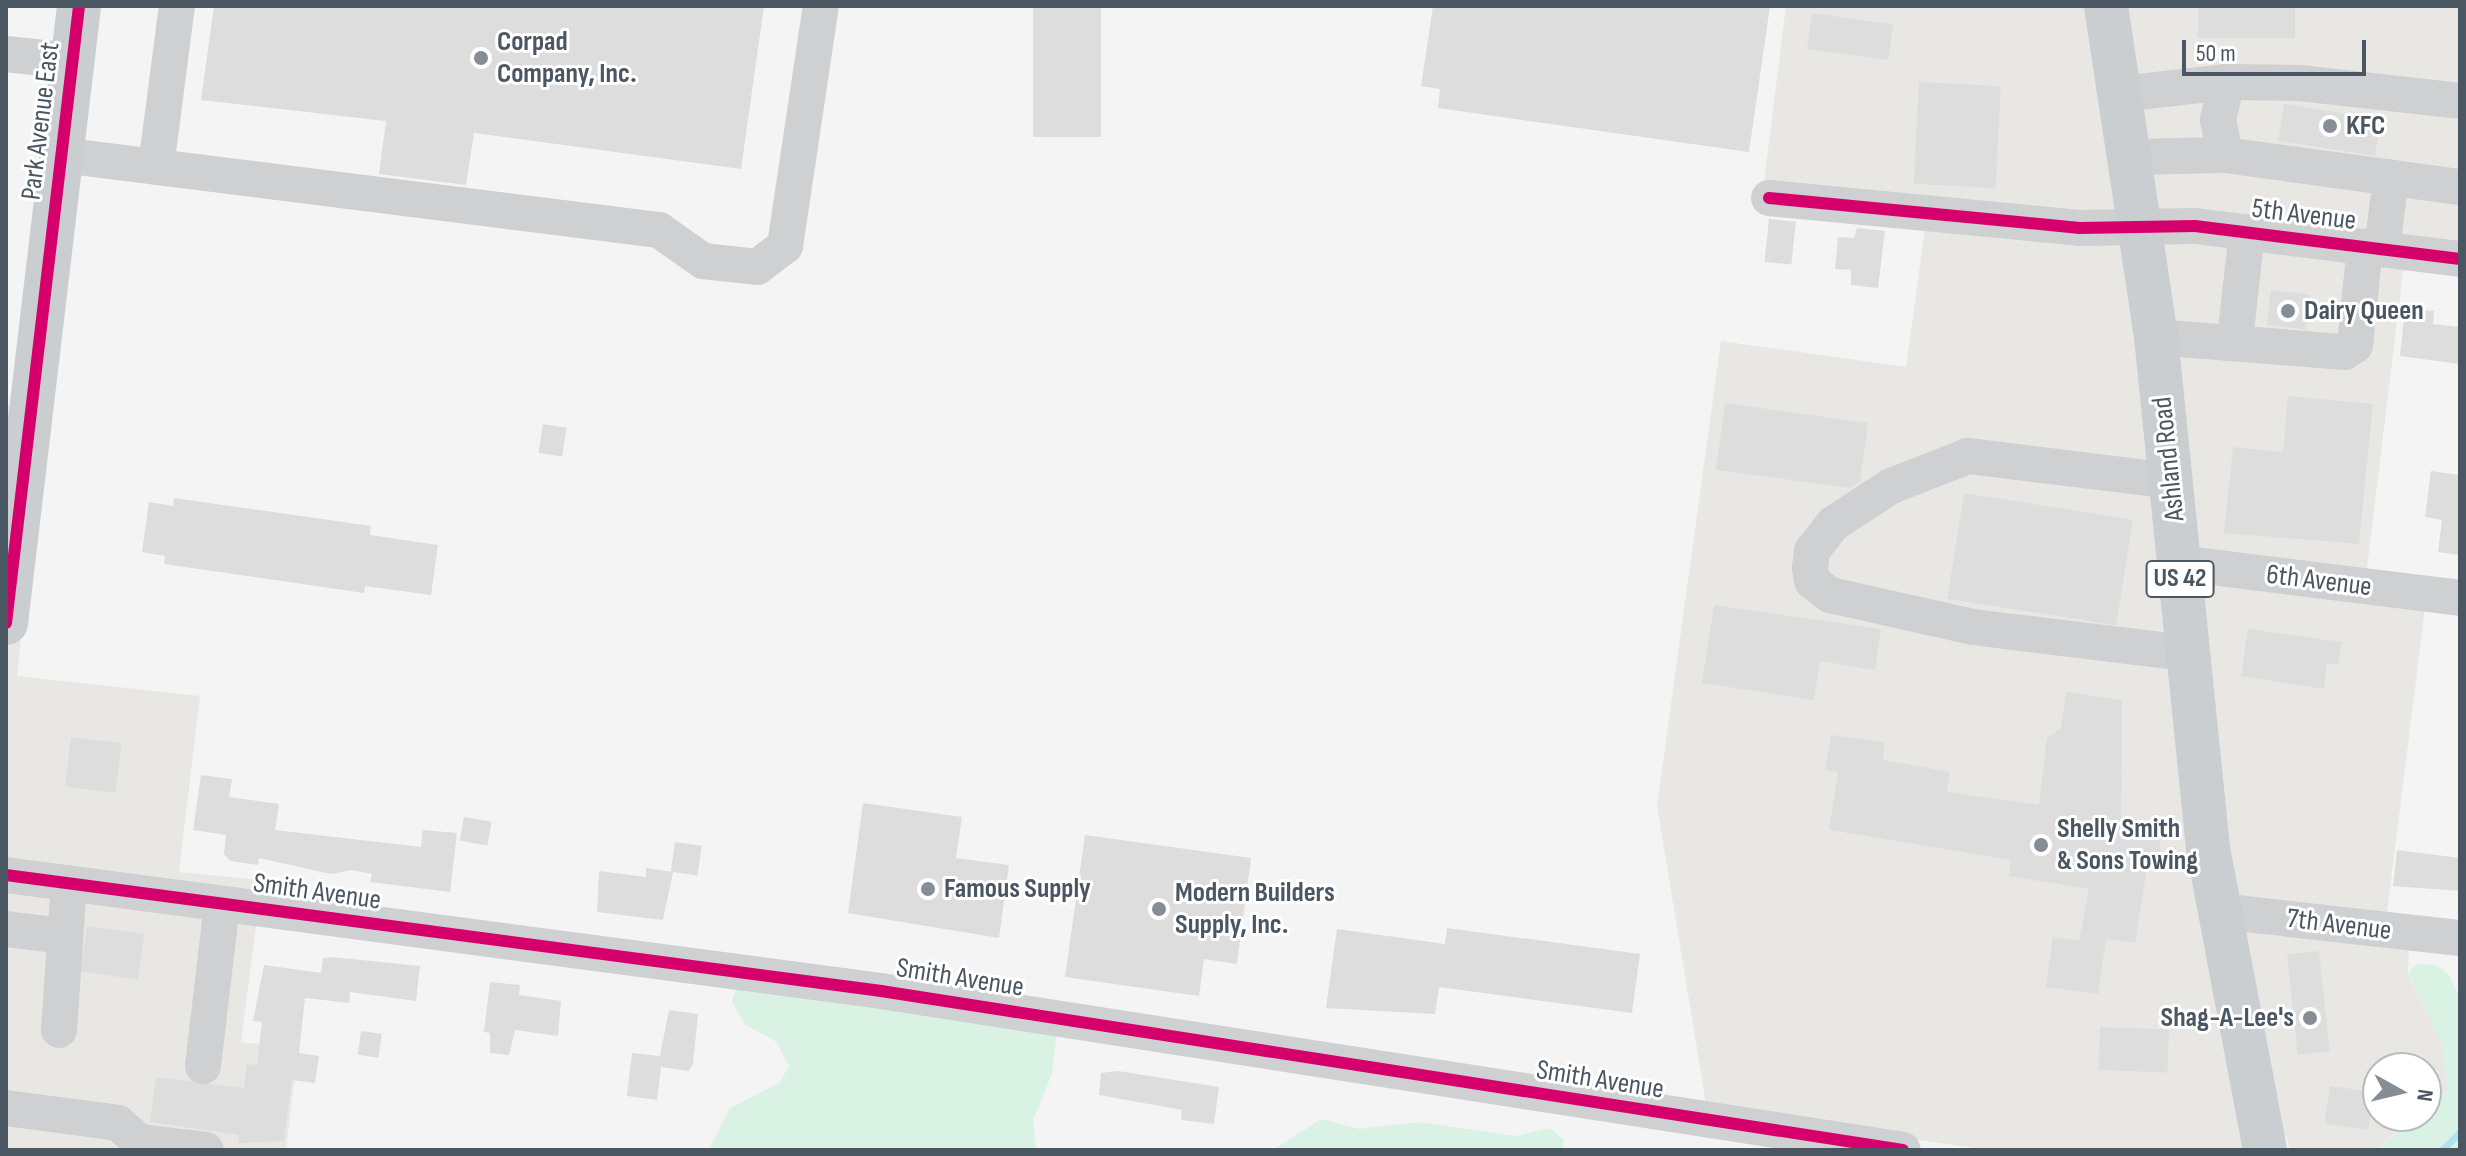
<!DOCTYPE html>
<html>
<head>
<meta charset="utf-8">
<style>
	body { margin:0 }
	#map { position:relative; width:2466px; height:1156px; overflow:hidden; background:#f4f4f4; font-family:"Sofia Sans Condensed",sans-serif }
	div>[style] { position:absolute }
	.commercial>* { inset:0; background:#e8e7e3 }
	.green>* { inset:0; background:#d9f2e3 }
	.stream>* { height:7px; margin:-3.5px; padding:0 3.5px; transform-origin:3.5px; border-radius:3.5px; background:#aee2f0 }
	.building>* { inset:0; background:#ddddde; transform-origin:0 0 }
	.minor>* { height:36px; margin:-18px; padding:0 18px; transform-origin:18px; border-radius:18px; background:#ced0d2 }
	.major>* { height:44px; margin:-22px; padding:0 22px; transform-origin:22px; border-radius:22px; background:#caced1 }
	.cycleway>* { height:12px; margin:-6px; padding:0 6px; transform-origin:6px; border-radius:6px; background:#d6006c }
	.dots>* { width:22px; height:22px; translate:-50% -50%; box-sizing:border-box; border:4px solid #fff; border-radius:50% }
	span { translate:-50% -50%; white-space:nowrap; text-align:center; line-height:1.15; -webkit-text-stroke:6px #fff; paint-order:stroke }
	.shield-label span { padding:2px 6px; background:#fff; border:2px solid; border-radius:6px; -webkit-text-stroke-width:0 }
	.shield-label { font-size:26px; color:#4a5661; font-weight:700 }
	.poi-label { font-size:28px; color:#4a5661; font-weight:700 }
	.left { translate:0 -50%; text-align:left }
	.right { translate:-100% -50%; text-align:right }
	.street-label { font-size:28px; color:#4a5661 }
	.frame { position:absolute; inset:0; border:8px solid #4a5661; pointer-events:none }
	.north { position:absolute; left:2362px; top:1052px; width:80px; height:80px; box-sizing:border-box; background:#fff; border:2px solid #b7bbc0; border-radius:50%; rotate:98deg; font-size:22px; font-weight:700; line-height:32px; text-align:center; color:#4a5661 }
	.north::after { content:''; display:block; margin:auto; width:28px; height:36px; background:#868d94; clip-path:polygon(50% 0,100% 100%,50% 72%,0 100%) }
	.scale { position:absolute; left:2182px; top:40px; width:184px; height:36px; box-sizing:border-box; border:4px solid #4a5661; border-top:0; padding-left:10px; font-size:24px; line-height:28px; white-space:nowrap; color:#4a5661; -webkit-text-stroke:6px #fff; paint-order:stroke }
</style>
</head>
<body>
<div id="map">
	<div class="commercial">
		<div style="clip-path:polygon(1786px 6px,2460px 6px,2460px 245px,2407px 239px,2363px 601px,2425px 608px,2383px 945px,2409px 949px,2408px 974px,2441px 1041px,2449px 1091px,2426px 1098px,2426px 1068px,2378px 1068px,2378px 1116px,2414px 1116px,2376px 1150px,2290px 1150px,2286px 1136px,2240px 1150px,1988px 1150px,1707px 1109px,1657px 806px,1721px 341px,1906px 367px,1926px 221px,1761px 206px)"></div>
		<div style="clip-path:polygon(6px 406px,46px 411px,17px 676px,200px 696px,179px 872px,262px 880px,241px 1042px,298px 1048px,286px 1150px,6px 1150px)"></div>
	</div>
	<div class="green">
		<div style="clip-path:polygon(2417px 964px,2436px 965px,2449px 975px,2460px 998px,2460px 1150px,2377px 1150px,2414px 1116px,2426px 1116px,2426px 1098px,2449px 1091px,2441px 1042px,2408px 973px)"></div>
		<div style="clip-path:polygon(737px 987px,1057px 1031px,1052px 1074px,1033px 1120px,1036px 1150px,709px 1150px,730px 1108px,779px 1083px,789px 1067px,777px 1042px,745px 1025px,732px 1001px)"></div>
		<div style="clip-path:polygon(1321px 1119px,1359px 1129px,1418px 1122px,1516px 1136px,1550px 1128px,1564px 1140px,1562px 1150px,1273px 1150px)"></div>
	</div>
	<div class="stream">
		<div style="left:2442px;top:1150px;width:25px;rotate:-45deg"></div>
	</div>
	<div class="building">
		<div style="clip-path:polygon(214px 6px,764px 6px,741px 169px,474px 133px,466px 185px,379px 174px,386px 121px,201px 100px)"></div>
		<div style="left:1033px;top:6px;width:68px;height:131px"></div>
		<div style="clip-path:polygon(1433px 6px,1770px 6px,1749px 152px,1438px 108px,1440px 89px,1421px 86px)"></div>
		<div style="left:2198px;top:6px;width:97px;height:32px"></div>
		<div style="left:1812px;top:13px;width:82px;height:36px;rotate:8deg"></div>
		<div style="left:1919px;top:82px;width:82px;height:102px;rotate:3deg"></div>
		<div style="left:2284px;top:104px;width:98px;height:37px;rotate:9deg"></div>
		<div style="left:1769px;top:219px;width:27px;height:43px;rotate:6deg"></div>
		<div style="clip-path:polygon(1857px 228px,1885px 231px,1878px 288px,1851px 285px,1851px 270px,1835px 269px,1838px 237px,1854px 238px)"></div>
		<div style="left:2271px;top:290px;width:39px;height:35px;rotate:7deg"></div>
		<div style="clip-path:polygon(2405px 308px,2434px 311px,2433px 324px,2460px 327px,2460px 364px,2400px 356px)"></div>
		<div style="clip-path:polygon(2288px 396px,2373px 404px,2359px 544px,2224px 533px,2233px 447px,2283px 452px)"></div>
		<div style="clip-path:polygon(1725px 403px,1868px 423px,1860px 481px,1850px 488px,1716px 470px)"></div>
		<div style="left:543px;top:424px;width:24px;height:29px;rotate:9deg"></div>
		<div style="clip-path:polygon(2431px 471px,2460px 475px,2460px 555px,2438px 552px,2442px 520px,2425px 517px)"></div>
		<div style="left:1964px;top:493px;width:171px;height:107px;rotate:9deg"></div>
		<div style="clip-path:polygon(174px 498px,371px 526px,370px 535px,438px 545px,431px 595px,365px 586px,364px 593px,164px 564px,165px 556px,142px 552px,149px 502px,173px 506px)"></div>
		<div style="clip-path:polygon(1714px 605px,1881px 629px,1875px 670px,1820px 661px,1814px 700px,1702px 683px)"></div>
		<div style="clip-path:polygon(2248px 629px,2342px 642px,2338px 665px,2327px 664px,2324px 689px,2241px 676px)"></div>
		<div style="clip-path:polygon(2066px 692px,2122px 700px,2121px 817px,2159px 822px,2162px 871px,2147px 868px,2135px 943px,2106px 939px,2098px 994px,2046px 987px,2053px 937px,2079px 941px,2089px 889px,2009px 876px,2011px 860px,1829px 830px,1838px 772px,1825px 770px,1831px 735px,1885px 742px,1883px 760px,1950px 772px,1947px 792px,2039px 805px,2047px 738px,2061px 728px)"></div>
		<div style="left:71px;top:737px;width:51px;height:50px;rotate:7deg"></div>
		<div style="clip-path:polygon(201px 775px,232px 779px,229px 797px,279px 804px,275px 830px,421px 847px,423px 830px,457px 833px,450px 892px,370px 882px,372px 874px,351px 870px,331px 874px,259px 858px,258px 865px,231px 861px,224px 854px,226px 835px,193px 830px)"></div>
		<div style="clip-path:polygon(863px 803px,962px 817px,956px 858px,1009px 865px,999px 938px,848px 913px)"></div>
		<div style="left:464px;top:817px;width:28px;height:24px;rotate:10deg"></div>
		<div style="clip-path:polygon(1085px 835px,1251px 858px,1237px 964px,1204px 959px,1199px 996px,1065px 977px)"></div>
		<div style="left:675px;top:842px;width:27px;height:30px;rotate:8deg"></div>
		<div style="clip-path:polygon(2397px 850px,2460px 858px,2460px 891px,2393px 886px)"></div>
		<div style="clip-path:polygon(646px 868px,673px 872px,663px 920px,597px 912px,599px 871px,646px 877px)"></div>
		<div style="left:87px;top:926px;width:58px;height:46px;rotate:8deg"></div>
		<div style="clip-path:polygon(1447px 928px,1640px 954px,1632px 1013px,1439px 987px,1435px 1014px,1326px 1008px,1337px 929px,1445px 944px)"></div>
		<div style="left:2319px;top:951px;width:101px;height:32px;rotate:84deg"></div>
		<div style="clip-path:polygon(332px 957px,420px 966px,416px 1001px,350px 992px,349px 1003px,305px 998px,299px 1053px,319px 1056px,315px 1083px,292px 1080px,284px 1141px,238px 1143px,239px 1135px,150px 1122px,156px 1077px,244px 1088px,247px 1064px,257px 1065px,262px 1022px,253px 1021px,264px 965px,321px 973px,323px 958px)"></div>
		<div style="clip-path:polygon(490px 982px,520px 985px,519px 995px,561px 1001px,558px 1036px,515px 1030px,509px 1055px,490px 1053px,490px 1033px,484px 1032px)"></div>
		<div style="clip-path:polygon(669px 1010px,698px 1014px,693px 1064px,689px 1071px,661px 1067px,657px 1100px,627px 1096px,632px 1053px,660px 1056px)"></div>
		<div style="left:2100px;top:1027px;width:69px;height:43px;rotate:2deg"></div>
		<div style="left:361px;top:1031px;width:21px;height:24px;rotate:8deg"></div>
		<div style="clip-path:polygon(1118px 1071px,1219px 1087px,1214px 1124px,1181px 1120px,1182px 1110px,1099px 1095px,1101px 1073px)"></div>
		<div style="left:2330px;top:1086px;width:44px;height:38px;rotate:8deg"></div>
	</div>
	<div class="minor">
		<div style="left:6px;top:54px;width:67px;rotate:6deg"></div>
		<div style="left:2121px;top:94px;width:107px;rotate:-6.5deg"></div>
		<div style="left:2227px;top:82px;width:73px;rotate:0.8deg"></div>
		<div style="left:2300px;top:83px;width:161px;rotate:6.4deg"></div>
		<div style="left:61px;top:155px;width:603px;rotate:7.15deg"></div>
		<div style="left:659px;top:230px;width:54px;rotate:35.2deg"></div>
		<div style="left:703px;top:261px;width:54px;rotate:6.3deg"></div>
		<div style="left:757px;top:267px;width:35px;rotate:-37deg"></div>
		<div style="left:785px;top:246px;width:243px;rotate:-81.5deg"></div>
		<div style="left:2225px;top:155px;width:36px;rotate:-101deg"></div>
		<div style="left:2218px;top:120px;width:39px;rotate:-77deg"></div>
		<div style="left:2130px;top:157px;width:95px;rotate:-1.2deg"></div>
		<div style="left:2225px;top:155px;width:237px;rotate:7.8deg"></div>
		<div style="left:156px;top:167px;width:162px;rotate:-82.6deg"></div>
		<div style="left:1769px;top:198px;width:312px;rotate:5.5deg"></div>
		<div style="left:2080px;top:228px;width:115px;rotate:-1deg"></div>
		<div style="left:2195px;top:226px;width:267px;rotate:7.1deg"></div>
		<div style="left:2382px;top:249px;width:72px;rotate:-82.8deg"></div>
		<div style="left:2156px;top:337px;width:189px;rotate:4.6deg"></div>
		<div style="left:2344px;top:352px;width:13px;rotate:-32deg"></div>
		<div style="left:2355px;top:345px;width:99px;rotate:-84.2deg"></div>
		<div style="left:2235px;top:340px;width:109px;rotate:-83.7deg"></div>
		<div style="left:2172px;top:481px;width:206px;rotate:-173deg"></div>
		<div style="left:1968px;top:456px;width:83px;rotate:158.7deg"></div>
		<div style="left:1891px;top:486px;width:69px;rotate:146.8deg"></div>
		<div style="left:1833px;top:524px;width:34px;rotate:128deg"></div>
		<div style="left:1812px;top:551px;width:17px;rotate:97deg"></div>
		<div style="left:1810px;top:568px;width:13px;rotate:81deg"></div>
		<div style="left:1812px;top:581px;width:23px;rotate:38deg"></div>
		<div style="left:1830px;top:595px;width:147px;rotate:12.6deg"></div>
		<div style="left:1973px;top:627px;width:215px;rotate:7deg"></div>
		<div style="left:2179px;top:563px;width:283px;rotate:7.1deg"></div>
		<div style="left:6px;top:875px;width:883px;rotate:7.55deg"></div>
		<div style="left:881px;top:991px;width:1034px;rotate:8.84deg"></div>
		<div style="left:2219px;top:911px;width:243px;rotate:6.4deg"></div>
		<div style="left:6px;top:929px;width:57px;rotate:7deg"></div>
		<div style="left:59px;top:1030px;width:147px;rotate:-86.1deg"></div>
		<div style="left:203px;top:1066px;width:163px;rotate:-83.3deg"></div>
		<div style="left:6px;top:1108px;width:113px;rotate:7.6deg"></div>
		<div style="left:118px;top:1123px;width:29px;rotate:41deg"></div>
		<div style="left:140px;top:1142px;width:66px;rotate:6.9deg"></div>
	</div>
	<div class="major">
		<div style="left:2106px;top:6px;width:335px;rotate:81.4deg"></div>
		<div style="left:2156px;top:337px;width:514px;rotate:84.19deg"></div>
		<div style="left:2208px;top:848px;width:307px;rotate:79.3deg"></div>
		<div style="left:6px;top:623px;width:621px;rotate:-83.25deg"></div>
	</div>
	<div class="cycleway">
		<div style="left:1769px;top:198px;width:312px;rotate:5.5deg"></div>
		<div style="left:2080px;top:228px;width:115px;rotate:-1deg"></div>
		<div style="left:2195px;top:226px;width:267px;rotate:7.1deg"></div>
		<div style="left:6px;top:623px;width:621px;rotate:-83.25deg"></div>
		<div style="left:6px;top:875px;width:883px;rotate:7.55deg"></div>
		<div style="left:881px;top:991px;width:1034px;rotate:8.84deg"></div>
	</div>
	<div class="dots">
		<div style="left:481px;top:58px;background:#868d94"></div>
		<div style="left:2330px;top:126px;background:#868d94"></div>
		<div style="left:2288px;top:311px;background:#868d94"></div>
		<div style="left:2041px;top:845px;background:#868d94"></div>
		<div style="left:928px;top:889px;background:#868d94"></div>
		<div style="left:1159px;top:909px;background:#868d94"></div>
		<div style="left:2310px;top:1018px;background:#868d94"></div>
	</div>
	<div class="shield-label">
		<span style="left:2180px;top:579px">US 42</span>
	</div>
	<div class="poi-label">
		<span class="left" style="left:497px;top:58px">Corpad<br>Company, Inc.</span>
		<span class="left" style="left:2346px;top:126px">KFC</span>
		<span class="left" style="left:2304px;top:311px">Dairy Queen</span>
		<span class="left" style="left:2057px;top:845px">Shelly Smith<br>&amp; Sons Towing</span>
		<span class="left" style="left:944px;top:889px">Famous Supply</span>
		<span class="left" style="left:1175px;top:909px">Modern Builders<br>Supply, Inc.</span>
		<span class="right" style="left:2294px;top:1018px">Shag-A-Lee's</span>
	</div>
	<div class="street-label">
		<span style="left:41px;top:121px;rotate:-83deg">Park Avenue East</span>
		<span style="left:2304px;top:215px;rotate:7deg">5th Avenue</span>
		<span style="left:2169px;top:459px;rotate:-96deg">Ashland Road</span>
		<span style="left:2319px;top:581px;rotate:7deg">6th Avenue</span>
		<span style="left:317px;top:892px;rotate:8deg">Smith Avenue</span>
		<span style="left:2339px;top:925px;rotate:7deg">7th Avenue</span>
		<span style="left:960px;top:978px;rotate:9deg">Smith Avenue</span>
		<span style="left:1600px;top:1080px;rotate:9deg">Smith Avenue</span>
	</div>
	<div class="frame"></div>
	<div class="north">N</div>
	<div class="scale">50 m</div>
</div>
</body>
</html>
